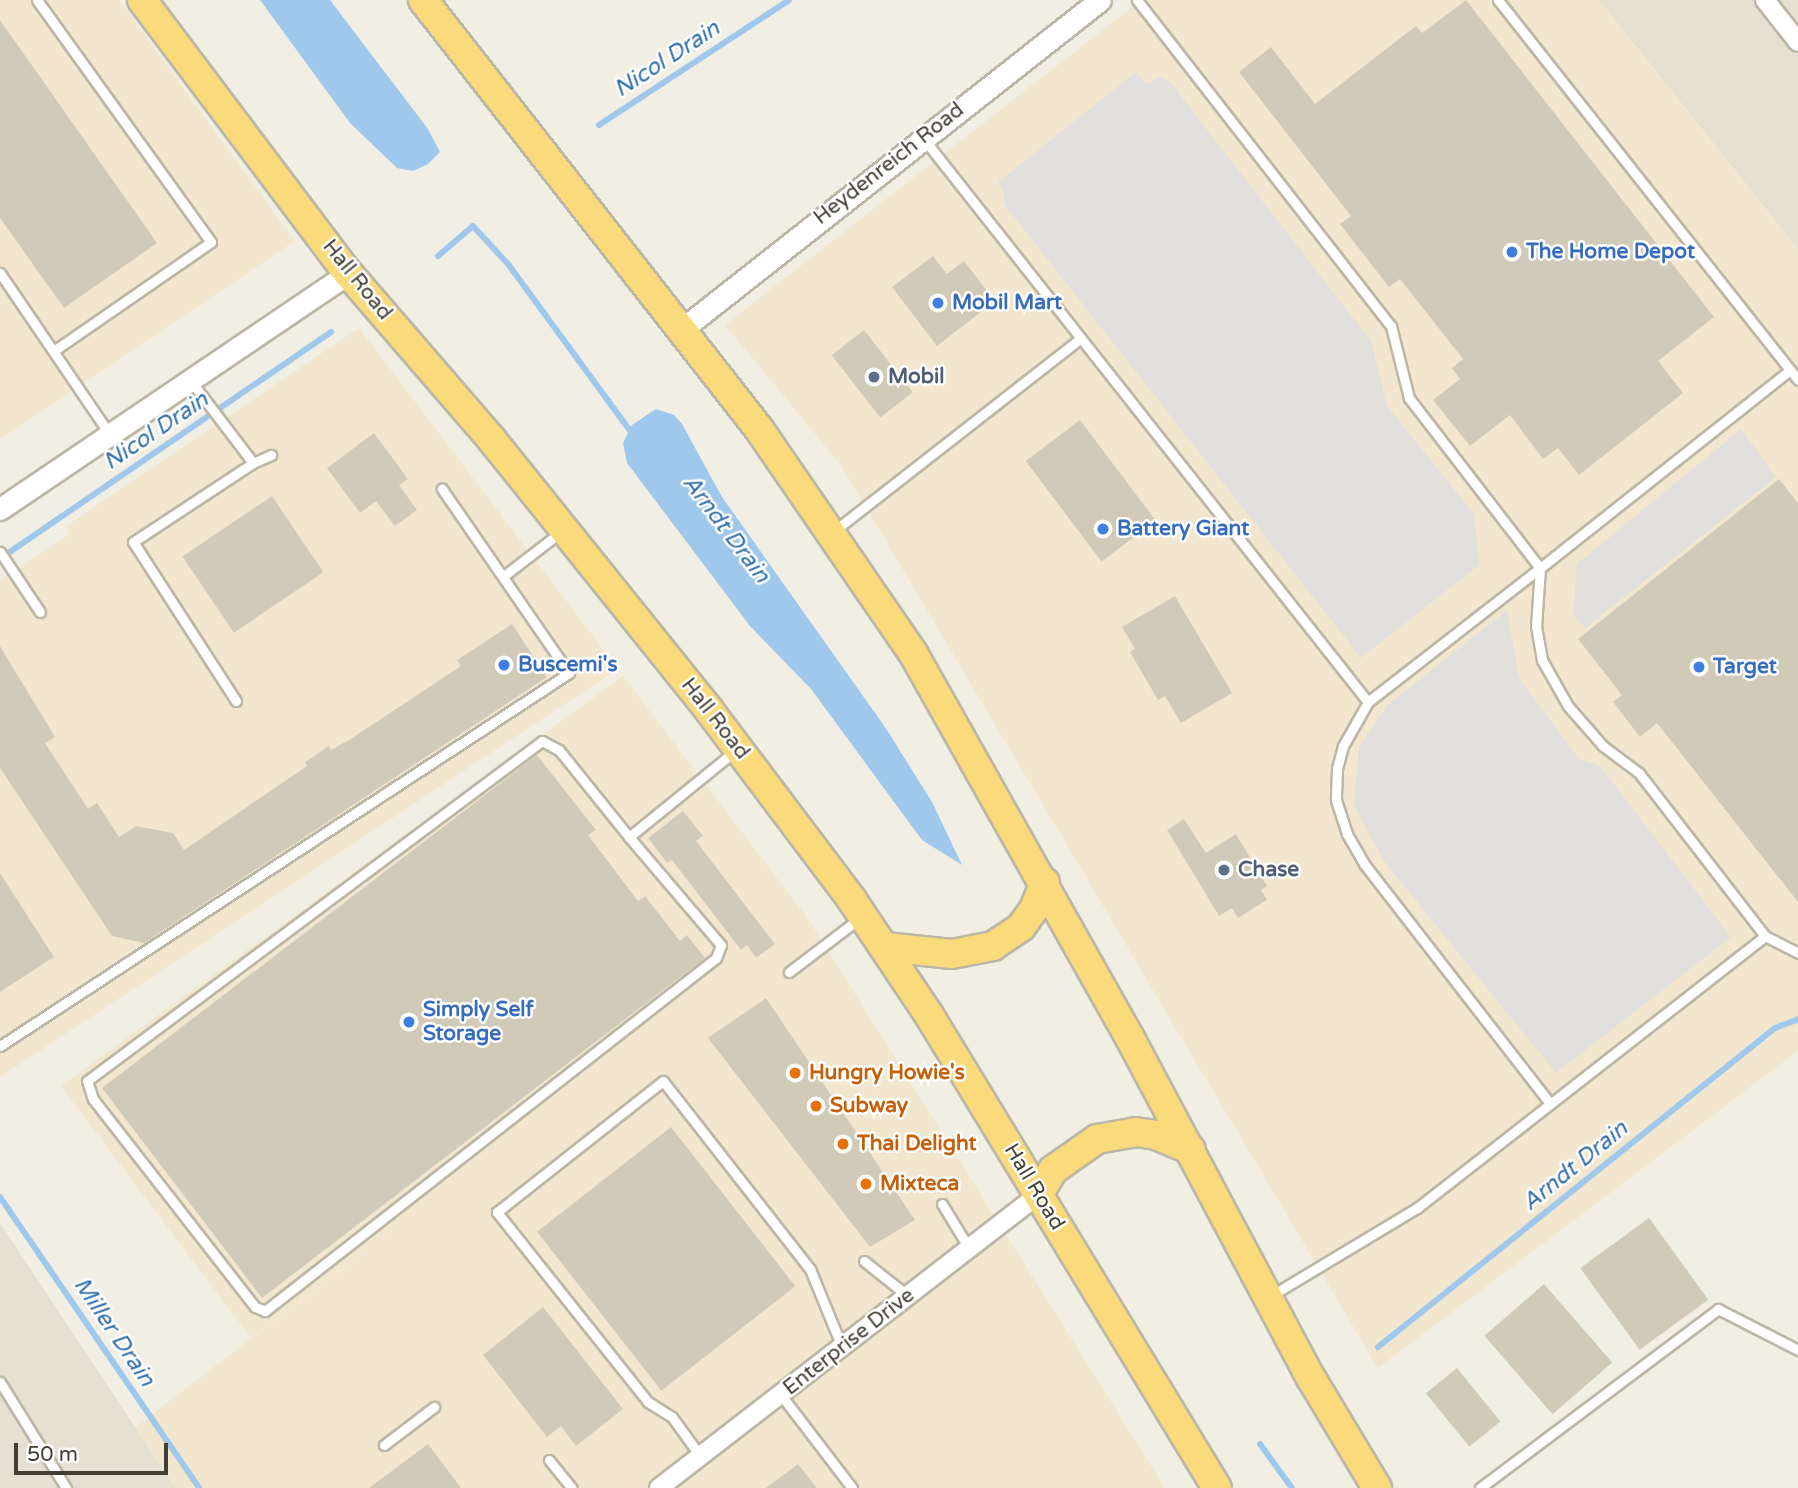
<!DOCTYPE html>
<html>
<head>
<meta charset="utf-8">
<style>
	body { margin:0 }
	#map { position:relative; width:1798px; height:1488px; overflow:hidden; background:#f1eee3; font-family:"Varela Round",sans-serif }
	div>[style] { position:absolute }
	.residential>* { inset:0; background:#e5e0d1 }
	.commercial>* { inset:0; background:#f3e6ce }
	.parking>* { inset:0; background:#e2e0dc }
	.water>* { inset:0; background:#a0c8ed }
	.stream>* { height:6px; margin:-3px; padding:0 3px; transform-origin:3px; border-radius:3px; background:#a0c8ed }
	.building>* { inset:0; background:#d2cab9; transform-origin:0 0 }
	.roads { filter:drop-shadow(2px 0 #bcb6a6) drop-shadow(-2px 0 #bcb6a6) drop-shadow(0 2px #bcb6a6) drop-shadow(0 -2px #bcb6a6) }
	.service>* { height:9px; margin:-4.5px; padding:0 4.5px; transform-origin:4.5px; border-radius:4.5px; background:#fff }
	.minor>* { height:18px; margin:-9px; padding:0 9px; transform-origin:9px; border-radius:9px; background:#fff }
	.tertiary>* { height:21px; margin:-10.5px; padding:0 10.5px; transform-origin:10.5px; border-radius:10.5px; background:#fff }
	.trunk>* { height:28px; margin:-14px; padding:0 14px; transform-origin:14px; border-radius:14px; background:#fadb7c }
	.dots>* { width:19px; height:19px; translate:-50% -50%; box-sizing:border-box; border:4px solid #fff; border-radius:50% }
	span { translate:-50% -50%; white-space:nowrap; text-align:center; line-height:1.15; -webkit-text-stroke:5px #fff; paint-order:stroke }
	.street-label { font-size:21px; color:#433e34 }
	.shop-label { font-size:21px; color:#366cbe; font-weight:700 }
	.left { translate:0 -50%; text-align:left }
	.service-label { font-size:21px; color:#4e5e75; font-weight:700 }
	.food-label { font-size:21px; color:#c56008; font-weight:700 }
	.water-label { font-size:23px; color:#316faa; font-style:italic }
	.scale { position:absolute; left:14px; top:1443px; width:154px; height:32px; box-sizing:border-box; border:4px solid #433e34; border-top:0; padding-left:9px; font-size:21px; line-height:24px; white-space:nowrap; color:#433e34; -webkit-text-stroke:5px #fff; paint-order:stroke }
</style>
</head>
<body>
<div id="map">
	<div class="residential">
		<div style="clip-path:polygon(1599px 0,1798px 0,1798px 249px)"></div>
		<div style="clip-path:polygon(0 1223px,135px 1427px,176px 1488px,0 1488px)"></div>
	</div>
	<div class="commercial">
		<div style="clip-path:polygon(0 0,119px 0,295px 241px,0 439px)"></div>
		<div style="clip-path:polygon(1141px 0,1599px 0,1798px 249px,1798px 1051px,1378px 1368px,840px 464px,725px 325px)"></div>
		<div style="clip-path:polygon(359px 328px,618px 669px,0 1077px,0 580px,70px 534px,66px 526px)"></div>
		<div style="clip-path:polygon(623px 676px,808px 919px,1165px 1488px,176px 1488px,135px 1427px,428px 1205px,251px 1338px,61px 1086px)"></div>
	</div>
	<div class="parking">
		<div style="clip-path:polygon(1136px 72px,1146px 84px,1161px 77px,1170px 82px,1371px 341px,1387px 406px,1474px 514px,1479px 565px,1361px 658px,1004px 204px,1004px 190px,998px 182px)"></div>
		<div style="clip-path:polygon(1741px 429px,1776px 477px,1585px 628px,1573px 614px,1577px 564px)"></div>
		<div style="clip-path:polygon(1507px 610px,1519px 678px,1579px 759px,1600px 766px,1731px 937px,1556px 1073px,1384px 861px,1354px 805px,1359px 746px,1389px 704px)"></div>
	</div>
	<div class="water">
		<div style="clip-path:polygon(260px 0,330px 0,428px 129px,440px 152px,428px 164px,413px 171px,397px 168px,350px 123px)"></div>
		<div style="clip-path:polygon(656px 409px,674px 415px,682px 424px,722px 497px,885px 727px,932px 802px,962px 865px,922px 840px,811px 689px,750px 626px,627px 463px,623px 443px,632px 425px)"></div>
	</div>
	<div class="stream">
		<div style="left:599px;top:125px;width:227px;rotate:-33.3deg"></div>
		<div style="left:438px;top:256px;width:46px;rotate:-40.6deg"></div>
		<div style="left:473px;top:226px;width:52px;rotate:47.4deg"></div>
		<div style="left:508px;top:264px;width:213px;rotate:53.8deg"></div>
		<div style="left:1px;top:558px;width:400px;rotate:-34.4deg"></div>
		<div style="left:0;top:1197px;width:353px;rotate:55.6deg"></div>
		<div style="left:1378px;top:1347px;width:509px;rotate:-38.78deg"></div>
		<div style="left:1775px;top:1028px;width:25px;rotate:-21deg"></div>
		<div style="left:1260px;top:1444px;width:54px;rotate:54deg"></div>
	</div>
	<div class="building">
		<div style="clip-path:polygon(1466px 0,1714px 317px,1658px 361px,1683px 393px,1579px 475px,1558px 448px,1543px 459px,1510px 415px,1470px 446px,1433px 400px,1460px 379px,1452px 368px,1463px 359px,1400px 279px,1389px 287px,1340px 224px,1351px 216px,1239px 72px,1271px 47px,1315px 104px,1416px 26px,1422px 33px)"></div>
		<div style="clip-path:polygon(0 20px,157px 243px,64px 308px,0 218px)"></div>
		<div style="clip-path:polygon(933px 256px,947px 274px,964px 261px,995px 301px,937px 346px,892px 287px)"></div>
		<div style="left:864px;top:330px;width:79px;height:41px;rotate:52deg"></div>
		<div style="left:1080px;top:420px;width:126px;height:68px;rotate:53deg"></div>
		<div style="clip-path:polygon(374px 433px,408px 479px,399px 485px,417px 510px,395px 526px,376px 501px,360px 513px,327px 468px)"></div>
		<div style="clip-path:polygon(1779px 479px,1798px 503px,1798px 902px,1657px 723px,1640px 737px,1613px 702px,1622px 695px,1578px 639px)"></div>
		<div style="left:272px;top:496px;width:92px;height:108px;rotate:56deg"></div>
		<div style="clip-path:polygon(1175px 596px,1232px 693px,1181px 723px,1165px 696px,1158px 700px,1130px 652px,1135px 649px,1122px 627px)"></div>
		<div style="clip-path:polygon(512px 624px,547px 677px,144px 943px,112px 936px,0 768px,0 646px,55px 737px,45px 743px,88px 809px,97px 803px,119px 837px,136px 826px,173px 833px,184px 850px,307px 766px,305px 762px,329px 746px,331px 750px,349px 740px,461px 666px,457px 660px)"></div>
		<div style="clip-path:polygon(537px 755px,596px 830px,588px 835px,638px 901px,645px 896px,680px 941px,687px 935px,705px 958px,262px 1298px,102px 1088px)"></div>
		<div style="clip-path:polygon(683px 811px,703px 836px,696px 841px,775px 944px,756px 958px,747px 945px,741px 950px,672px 860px,667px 863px,648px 838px)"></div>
		<div style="clip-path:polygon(1184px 819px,1206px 853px,1236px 834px,1267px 886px,1261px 890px,1267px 900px,1238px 918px,1232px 908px,1219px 916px,1167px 830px)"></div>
		<div style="clip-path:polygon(0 873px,54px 957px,0 992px)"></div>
		<div style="clip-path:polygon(766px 998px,915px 1220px,870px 1247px,708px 1038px)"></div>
		<div style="left:671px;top:1127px;width:202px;height:170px;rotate:52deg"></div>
		<div style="left:1649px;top:1218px;width:101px;height:85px;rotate:54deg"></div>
		<div style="left:1544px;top:1284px;width:104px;height:79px;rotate:49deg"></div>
		<div style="clip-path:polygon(543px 1307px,623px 1409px,576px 1446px,561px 1426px,547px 1437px,483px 1355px)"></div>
		<div style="left:1457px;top:1368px;width:69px;height:40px;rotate:51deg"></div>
		<div style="clip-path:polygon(428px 1444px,461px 1488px,369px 1488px)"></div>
		<div style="clip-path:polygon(798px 1464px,817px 1488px,766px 1488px)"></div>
	</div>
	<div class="roads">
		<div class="service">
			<div style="left:37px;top:0;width:298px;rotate:54.3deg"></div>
			<div style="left:211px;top:242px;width:190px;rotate:145.3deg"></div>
			<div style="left:1137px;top:0;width:413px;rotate:52.1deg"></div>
			<div style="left:1391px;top:326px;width:74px;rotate:76deg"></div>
			<div style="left:1409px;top:398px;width:215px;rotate:52.4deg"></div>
			<div style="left:1540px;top:568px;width:218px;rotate:142.1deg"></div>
			<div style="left:1498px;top:0;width:484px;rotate:51.7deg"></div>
			<div style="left:923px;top:138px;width:718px;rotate:51.73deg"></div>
			<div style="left:1368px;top:702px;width:51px;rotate:119.6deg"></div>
			<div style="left:1343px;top:746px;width:23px;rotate:105deg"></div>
			<div style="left:1337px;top:768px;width:32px;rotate:92deg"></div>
			<div style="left:1336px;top:800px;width:36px;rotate:72deg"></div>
			<div style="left:1347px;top:834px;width:36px;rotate:60deg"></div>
			<div style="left:1365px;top:865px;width:300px;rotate:52.2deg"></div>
			<div style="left:0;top:273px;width:196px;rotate:55.8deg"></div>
			<div style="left:1790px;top:370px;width:319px;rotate:141.6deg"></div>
			<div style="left:1540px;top:568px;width:58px;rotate:93.9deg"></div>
			<div style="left:1536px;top:626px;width:35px;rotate:80deg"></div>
			<div style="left:1542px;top:660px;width:53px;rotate:60.5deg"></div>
			<div style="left:1568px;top:706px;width:53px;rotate:48.8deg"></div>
			<div style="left:1603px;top:746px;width:45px;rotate:36.9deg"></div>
			<div style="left:1639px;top:773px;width:206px;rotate:52.3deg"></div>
			<div style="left:1765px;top:936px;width:37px;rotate:27deg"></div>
			<div style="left:190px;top:380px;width:104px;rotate:52.8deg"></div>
			<div style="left:253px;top:463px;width:20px;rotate:-24deg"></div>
			<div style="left:834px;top:531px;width:313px;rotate:-38deg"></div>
			<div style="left:0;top:552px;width:72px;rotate:56.3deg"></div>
			<div style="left:505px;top:575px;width:72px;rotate:-37.7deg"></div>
			<div style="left:236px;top:701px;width:189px;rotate:-122.9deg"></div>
			<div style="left:133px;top:542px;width:144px;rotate:-33.4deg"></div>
			<div style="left:629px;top:837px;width:142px;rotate:49.6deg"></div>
			<div style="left:721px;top:945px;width:14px;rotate:111deg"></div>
			<div style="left:716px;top:958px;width:573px;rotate:141.95deg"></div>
			<div style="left:265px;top:1311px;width:11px;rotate:-158deg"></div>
			<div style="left:255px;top:1307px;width:264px;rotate:-127.9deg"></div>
			<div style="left:93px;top:1099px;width:19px;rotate:-108deg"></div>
			<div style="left:87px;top:1081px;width:568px;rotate:-36.77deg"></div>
			<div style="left:542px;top:741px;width:19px;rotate:28deg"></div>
			<div style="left:559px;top:750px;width:112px;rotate:51.2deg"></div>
			<div style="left:629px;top:837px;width:138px;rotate:-39.1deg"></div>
			<div style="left:789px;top:972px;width:89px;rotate:-37.3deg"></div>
			<div style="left:0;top:1046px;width:680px;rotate:-33.25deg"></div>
			<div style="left:569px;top:673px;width:224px;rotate:-124.6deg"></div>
			<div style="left:942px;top:1204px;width:52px;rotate:58.5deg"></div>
			<div style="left:864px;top:1261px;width:56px;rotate:38.5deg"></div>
			<div style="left:1272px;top:1295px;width:169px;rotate:-31deg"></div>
			<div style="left:1417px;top:1208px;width:442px;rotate:-38deg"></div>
			<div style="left:0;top:1382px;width:125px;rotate:58.1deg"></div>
			<div style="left:781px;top:1395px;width:117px;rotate:52.6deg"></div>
			<div style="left:384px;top:1445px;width:63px;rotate:-37.2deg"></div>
			<div style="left:701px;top:1457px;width:49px;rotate:-125.9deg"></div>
			<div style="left:672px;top:1417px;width:28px;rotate:-148deg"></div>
			<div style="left:648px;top:1402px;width:243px;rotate:-128.5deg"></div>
			<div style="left:497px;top:1212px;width:211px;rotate:-38.3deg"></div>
			<div style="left:663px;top:1081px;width:239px;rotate:52deg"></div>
			<div style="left:810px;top:1269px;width:84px;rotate:67.7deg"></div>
			<div style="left:549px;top:1460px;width:36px;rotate:51deg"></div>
			<div style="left:1480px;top:1488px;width:298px;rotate:-36.9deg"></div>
			<div style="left:1718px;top:1309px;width:90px;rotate:27.1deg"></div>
		</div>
		<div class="minor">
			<div style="left:1765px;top:0;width:53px;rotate:51.8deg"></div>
			<div style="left:659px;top:1488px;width:480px;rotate:-37.7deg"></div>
		</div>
		<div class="tertiary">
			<div style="left:681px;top:330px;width:533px;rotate:-38.22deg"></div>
			<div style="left:0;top:509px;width:420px;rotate:-34.1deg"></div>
		</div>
		<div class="trunk">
			<div style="left:142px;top:0;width:342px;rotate:53deg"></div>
			<div style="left:348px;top:273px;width:221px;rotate:49.2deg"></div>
			<div style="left:492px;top:440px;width:346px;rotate:51.2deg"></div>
			<div style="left:709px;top:710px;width:238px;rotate:53deg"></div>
			<div style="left:852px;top:900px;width:138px;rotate:56.2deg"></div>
			<div style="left:929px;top:1015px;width:554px;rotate:58.66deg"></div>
			<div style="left:423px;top:0;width:545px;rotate:51.93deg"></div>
			<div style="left:759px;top:429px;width:272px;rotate:55.5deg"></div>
			<div style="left:913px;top:653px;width:444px;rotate:60.6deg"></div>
			<div style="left:1131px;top:1040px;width:383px;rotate:62deg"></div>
			<div style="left:1311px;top:1378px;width:128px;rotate:59deg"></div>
			<div style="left:885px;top:947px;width:67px;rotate:6deg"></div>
			<div style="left:952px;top:954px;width:42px;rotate:-11deg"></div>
			<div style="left:993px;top:946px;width:34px;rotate:-34deg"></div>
			<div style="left:1021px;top:927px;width:22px;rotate:-54deg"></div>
			<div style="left:1034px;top:909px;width:29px;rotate:-68deg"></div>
			<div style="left:1039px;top:1194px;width:28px;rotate:-60deg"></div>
			<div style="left:1053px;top:1170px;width:54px;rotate:-35.2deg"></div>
			<div style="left:1097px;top:1139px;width:39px;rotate:-10deg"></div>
			<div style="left:1135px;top:1132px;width:21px;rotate:8deg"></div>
			<div style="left:1156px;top:1135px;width:38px;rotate:23deg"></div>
		</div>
	</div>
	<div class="dots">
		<div style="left:1512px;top:252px;background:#3f7fe0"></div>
		<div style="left:938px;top:303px;background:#3f7fe0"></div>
		<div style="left:874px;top:377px;background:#5c6f8a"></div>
		<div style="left:1103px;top:529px;background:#3f7fe0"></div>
		<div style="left:504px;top:665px;background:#3f7fe0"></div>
		<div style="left:1699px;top:667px;background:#3f7fe0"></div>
		<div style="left:1224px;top:870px;background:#5c6f8a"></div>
		<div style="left:409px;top:1022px;background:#3f7fe0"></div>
		<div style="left:795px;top:1073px;background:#e8710a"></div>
		<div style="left:816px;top:1106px;background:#e8710a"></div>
		<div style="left:843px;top:1144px;background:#e8710a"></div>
		<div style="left:866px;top:1184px;background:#e8710a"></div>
	</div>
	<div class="street-label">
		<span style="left:889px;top:164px;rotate:-38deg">Heydenreich Road</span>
		<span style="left:357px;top:280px;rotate:51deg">Hall Road</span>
		<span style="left:715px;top:719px;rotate:52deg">Hall Road</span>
		<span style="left:1034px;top:1187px;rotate:59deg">Hall Road</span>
		<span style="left:849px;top:1342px;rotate:-38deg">Enterprise Drive</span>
	</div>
	<div class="shop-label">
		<span class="left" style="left:1526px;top:252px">The Home Depot</span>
		<span class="left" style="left:952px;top:303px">Mobil Mart</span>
		<span class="left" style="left:1117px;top:529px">Battery Giant</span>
		<span class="left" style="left:518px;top:665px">Buscemi's</span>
		<span class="left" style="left:1713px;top:667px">Target</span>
		<span class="left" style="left:423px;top:1022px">Simply Self<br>Storage</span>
	</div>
	<div class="service-label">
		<span class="left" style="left:888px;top:377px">Mobil</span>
		<span class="left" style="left:1238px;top:870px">Chase</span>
	</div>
	<div class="food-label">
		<span class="left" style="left:809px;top:1073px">Hungry Howie's</span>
		<span class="left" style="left:830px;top:1106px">Subway</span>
		<span class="left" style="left:857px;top:1144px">Thai Delight</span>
		<span class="left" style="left:880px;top:1184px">Mixteca</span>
	</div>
	<div class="water-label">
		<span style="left:667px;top:59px;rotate:-33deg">Nicol Drain</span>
		<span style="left:156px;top:431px;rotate:-34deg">Nicol Drain</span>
		<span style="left:726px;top:529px;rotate:53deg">Arndt Drain</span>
		<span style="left:1575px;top:1166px;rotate:-39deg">Arndt Drain</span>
		<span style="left:114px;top:1332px;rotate:56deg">Miller Drain</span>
	</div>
	<div class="scale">50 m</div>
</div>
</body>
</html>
